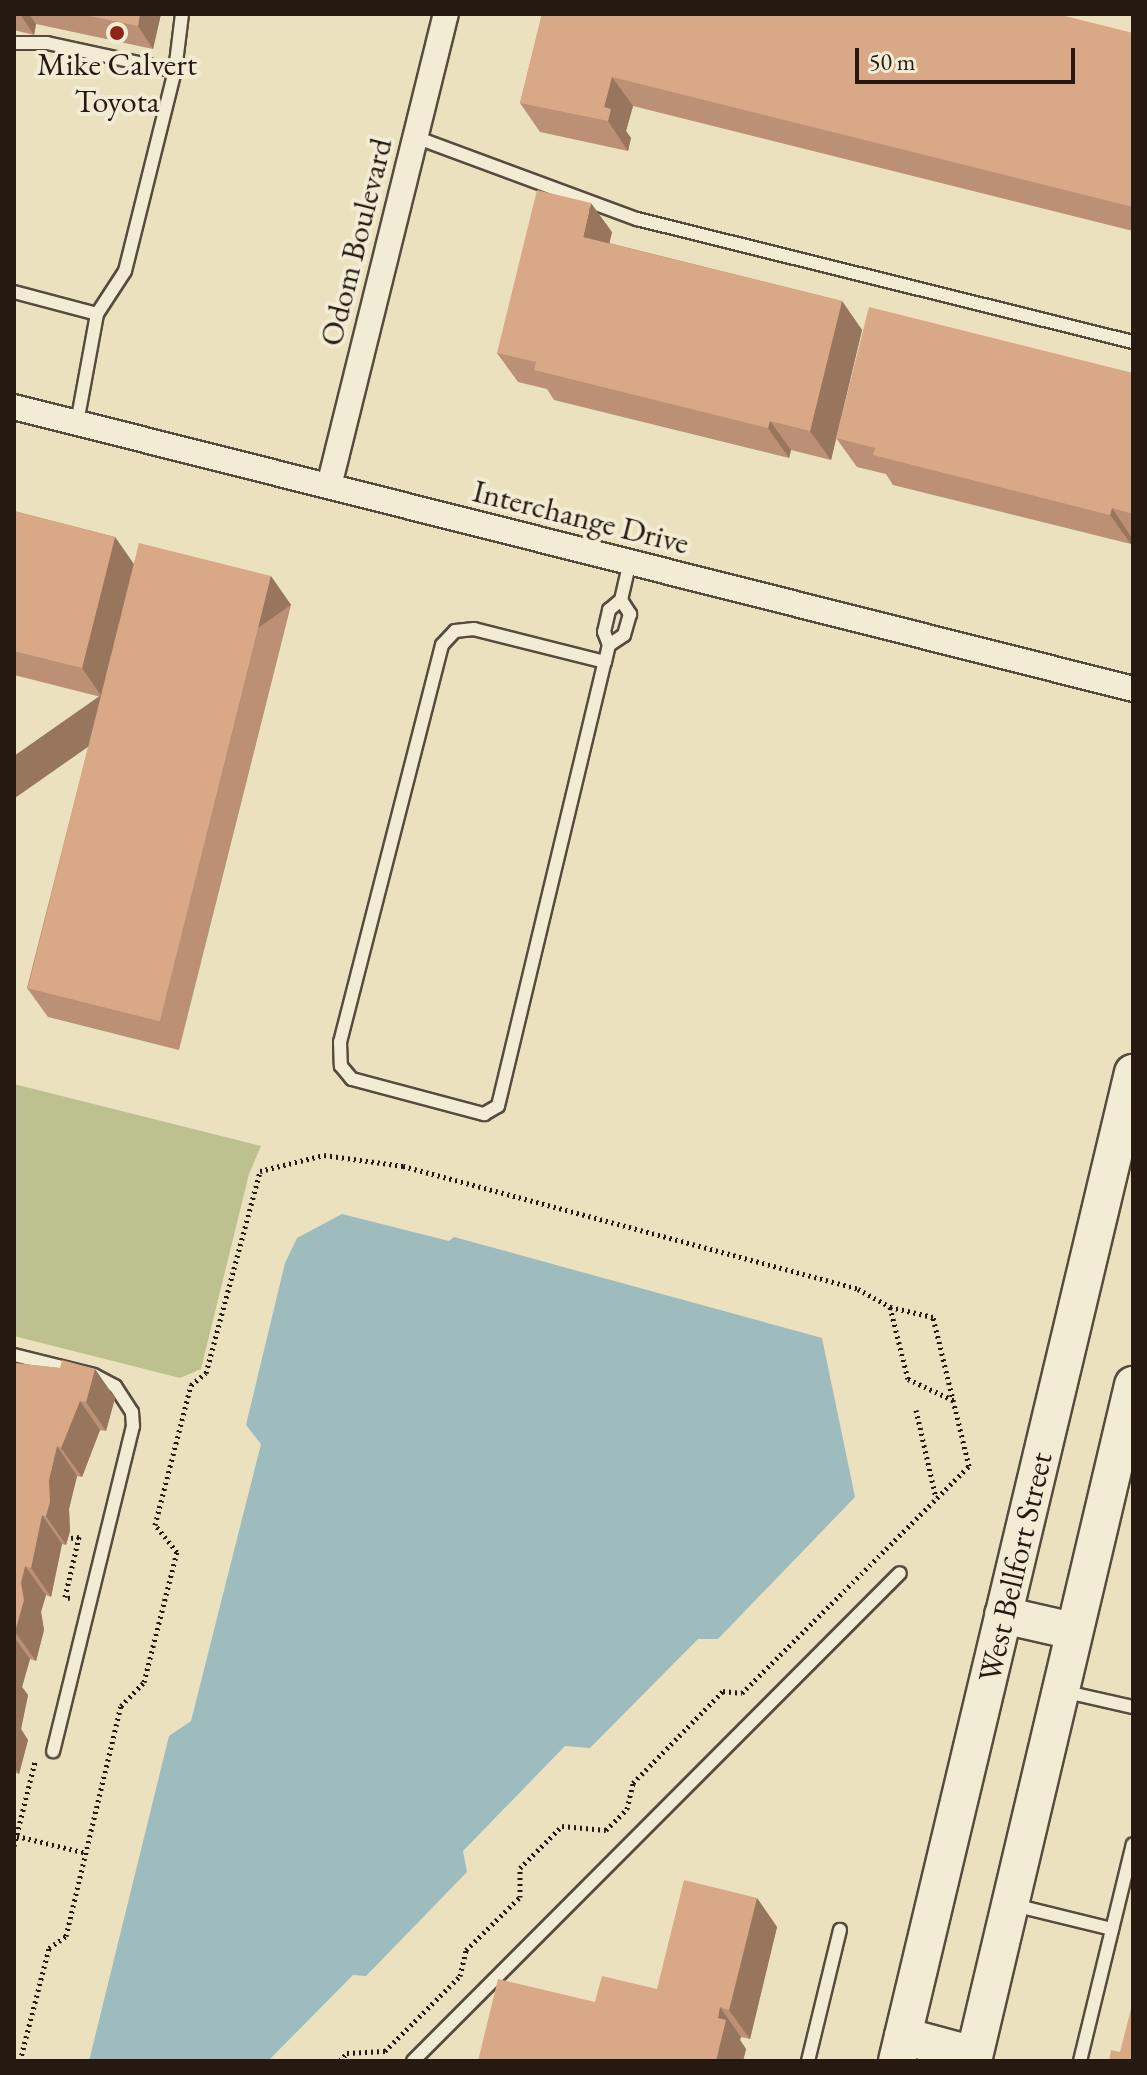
<!DOCTYPE html>
<html>
<head>
<meta charset="utf-8">
<style>
	body { margin:0 }
	#map { position:relative; width:1147px; height:2075px; overflow:hidden; background:#ebe1bf; font-family:"EB Garamond",serif }
	div>[style] { position:absolute }
	.green>* { inset:0; background:#bcc18f }
	.water>* { inset:0; background:#9ebbbd }
	.path>* { height:5px; margin-top:-2.5px; transform-origin:0; background:repeating-linear-gradient(90deg,#251912 0 2px,transparent 0 6px) }
	.roads { filter:drop-shadow(2px 0 #564b3d) drop-shadow(-2px 0 #564b3d) drop-shadow(0 2px #564b3d) drop-shadow(0 -2px #564b3d) }
	.service>* { height:12px; margin:-6px; padding:0 6px; transform-origin:6px; border-radius:6px; background:#f2ecd5 }
	.minor>* { height:24px; margin:-12px; padding:0 12px; transform-origin:12px; border-radius:12px; background:#f2ecd5 }
	.secondary>* { height:36px; margin:-18px; padding:0 18px; transform-origin:18px; border-radius:18px; background:#f2ecd5 }
	.wall>* { inset:0; background:#bb9074 }
	.shaded-wall>* { inset:0; background:#98765e; transform-origin:0 0 }
	.building>* { inset:0; background:#d9a887; transform-origin:0 0 }
	.dots>* { width:22px; height:22px; translate:-50% -50%; box-sizing:border-box; border:4px solid #f2ecd5; border-radius:50% }
	span { translate:-50% -50%; white-space:nowrap; text-align:center; line-height:1.15; -webkit-text-stroke:8px #f2ecd5; paint-order:stroke }
	.poi-label { font-size:32px; color:#251912 }
	.street-label { font-size:32px; color:#251912 }
	.frame { position:absolute; inset:0; border:16px solid #251912; pointer-events:none }
	.scale { position:absolute; left:855px; top:48px; width:220px; height:36px; box-sizing:border-box; border:4px solid #251912; border-top:0; padding-left:10px; font-size:24px; line-height:28px; white-space:nowrap; color:#251912; -webkit-text-stroke:6px #f2ecd5; paint-order:stroke }
</style>
</head>
<body>
<div id="map">
	<div class="green">
		<div style="clip-path:polygon(14px 1084px,261px 1146px,249px 1174px,201px 1369px,180px 1378px,14px 1336px)"></div>
	</div>
	<div class="water">
		<div style="clip-path:polygon(342px 1214px,449px 1241px,454px 1237px,822px 1338px,855px 1497px,718px 1639px,698px 1639px,590px 1748px,565px 1746px,463px 1851px,467px 1872px,366px 1976px,353px 1975px,268px 2061px,89px 2061px,169px 1736px,191px 1721px,261px 1444px,246px 1425px,285px 1263px,297px 1238px)"></div>
	</div>
	<div class="path">
		<div style="left:916px;top:1410px;width:90px;rotate:77.2deg"></div>
		<div style="left:70px;top:1598px;width:5px;rotate:-169deg"></div>
		<div style="left:65px;top:1597px;width:62px;rotate:-76.9deg"></div>
		<div style="left:79px;top:1537px;width:8px;rotate:173deg"></div>
		<div style="left:17px;top:1836px;width:71px;rotate:13.8deg"></div>
		<div style="left:14px;top:1846px;width:87px;rotate:-76deg"></div>
		<div style="left:20px;top:2061px;width:117px;rotate:-75.6deg"></div>
		<div style="left:49px;top:1948px;width:21px;rotate:-35deg"></div>
		<div style="left:66px;top:1936px;width:236px;rotate:-76.6deg"></div>
		<div style="left:121px;top:1706px;width:33px;rotate:-46deg"></div>
		<div style="left:144px;top:1682px;width:134px;rotate:-75.8deg"></div>
		<div style="left:177px;top:1552px;width:35px;rotate:-129deg"></div>
		<div style="left:155px;top:1525px;width:145px;rotate:-75.6deg"></div>
		<div style="left:191px;top:1385px;width:19px;rotate:-39deg"></div>
		<div style="left:206px;top:1373px;width:209px;rotate:-75deg"></div>
		<div style="left:260px;top:1171px;width:66px;rotate:-14deg"></div>
		<div style="left:324px;top:1155px;width:80px;rotate:7.9deg"></div>
		<div style="left:403px;top:1166px;width:471px;rotate:15.1deg"></div>
		<div style="left:858px;top:1289px;width:37px;rotate:29deg"></div>
		<div style="left:890px;top:1307px;width:74px;rotate:76deg"></div>
		<div style="left:908px;top:1379px;width:50px;rotate:25deg"></div>
		<div style="left:340px;top:2061px;width:11px;rotate:-49deg"></div>
		<div style="left:347px;top:2053px;width:38px;rotate:-3deg"></div>
		<div style="left:385px;top:2051px;width:106px;rotate:-45deg"></div>
		<div style="left:460px;top:1976px;width:27px;rotate:-77deg"></div>
		<div style="left:466px;top:1950px;width:76px;rotate:-44.5deg"></div>
		<div style="left:520px;top:1897px;width:29px;rotate:-90deg"></div>
		<div style="left:520px;top:1868px;width:59px;rotate:-45deg"></div>
		<div style="left:562px;top:1826px;width:44px;rotate:5.2deg"></div>
		<div style="left:606px;top:1830px;width:30px;rotate:-45deg"></div>
		<div style="left:627px;top:1809px;width:27px;rotate:-77deg"></div>
		<div style="left:633px;top:1783px;width:129px;rotate:-45.6deg"></div>
		<div style="left:723px;top:1691px;width:19px;rotate:6deg"></div>
		<div style="left:742px;top:1693px;width:321px;rotate:-45deg"></div>
		<div style="left:969px;top:1466px;width:153px;rotate:-103.6deg"></div>
		<div style="left:933px;top:1317px;width:44px;rotate:-166.9deg"></div>
	</div>
	<div class="roads">
		<div class="service">
			<div style="left:14px;top:43px;width:33px"></div>
			<div style="left:47px;top:43px;width:131px;rotate:12.3deg"></div>
			<div style="left:415px;top:137px;width:237px;rotate:20.3deg"></div>
			<div style="left:637px;top:219px;width:511px;rotate:13.93deg"></div>
			<div style="left:14px;top:292px;width:86px;rotate:14.8deg"></div>
			<div style="left:77px;top:423px;width:111px;rotate:-79.6deg"></div>
			<div style="left:97px;top:314px;width:51px;rotate:-56.9deg"></div>
			<div style="left:125px;top:271px;width:206px;rotate:-76deg"></div>
			<div style="left:175px;top:71px;width:57px;rotate:-83deg"></div>
			<div style="left:621px;top:600px;width:17px;rotate:57deg"></div>
			<div style="left:630px;top:614px;width:22px;rotate:106deg"></div>
			<div style="left:624px;top:635px;width:18px;rotate:146deg"></div>
			<div style="left:609px;top:645px;width:14px;rotate:-111deg"></div>
			<div style="left:604px;top:632px;width:23px;rotate:-77deg"></div>
			<div style="left:609px;top:610px;width:16px;rotate:-40deg"></div>
			<div style="left:621px;top:600px;width:39px;rotate:-77deg"></div>
			<div style="left:605px;top:662px;width:135px;rotate:-165.9deg"></div>
			<div style="left:474px;top:629px;width:19px;rotate:174deg"></div>
			<div style="left:455px;top:631px;width:19px;rotate:133deg"></div>
			<div style="left:442px;top:645px;width:410px;rotate:104.4deg"></div>
			<div style="left:340px;top:1042px;width:24px;rotate:88deg"></div>
			<div style="left:341px;top:1066px;width:17px;rotate:50deg"></div>
			<div style="left:352px;top:1079px;width:137px;rotate:14.9deg"></div>
			<div style="left:484px;top:1114px;width:16px;rotate:-30deg"></div>
			<div style="left:498px;top:1106px;width:457px;rotate:-76.5deg"></div>
			<div style="left:605px;top:662px;width:17px;rotate:-77deg"></div>
			<div style="left:14px;top:1355px;width:82px;rotate:14deg"></div>
			<div style="left:94px;top:1375px;width:24px;rotate:28deg"></div>
			<div style="left:115px;top:1386px;width:31px;rotate:57deg"></div>
			<div style="left:132px;top:1412px;width:14px;rotate:86deg"></div>
			<div style="left:133px;top:1426px;width:335px;rotate:103.8deg"></div>
			<div style="left:1062px;top:1691px;width:73px;rotate:12.7deg"></div>
			<div style="left:1014px;top:1905px;width:101px;rotate:13.8deg"></div>
			<div style="left:413px;top:2061px;width:689px;rotate:-45.06deg"></div>
			<div style="left:808px;top:2061px;width:135px;rotate:-76.3deg"></div>
			<div style="left:1080px;top:2061px;width:223px;rotate:-76.3deg"></div>
		</div>
		<div class="minor">
			<div style="left:14px;top:407px;width:1154px;rotate:14.14deg"></div>
			<div style="left:329px;top:486px;width:486px;rotate:-76.1deg"></div>
		</div>
		<div class="secondary">
			<div style="left:1003px;top:1615px;width:72px;rotate:12.9deg"></div>
			<div style="left:903px;top:2036px;width:73px;rotate:15deg"></div>
			<div style="left:897px;top:2061px;width:1016px;rotate:-76.57deg"></div>
			<div style="left:973px;top:2061px;width:695px;rotate:-76.68deg"></div>
		</div>
	</div>
	<div class="wall">
		<div style="clip-path:polygon(14px 14px,161px 14px,153px 49px,36px 24px,34px 35px,14px 30px)"></div>
		<div style="clip-path:polygon(542px 14px,1133px 33px,1133px 231px,633px 106px,626px 131px,631px 138px,628px 151px,540px 132px,520px 103px)"></div>
		<div style="clip-path:polygon(612px 232px,609px 243px,842px 301px,862px 330px,831px 460px,791px 450px,789px 458px,554px 400px,547px 389px,518px 382px,497px 353px)"></div>
		<div style="clip-path:polygon(1133px 373px,1133px 538px,1131px 544px,893px 485px,886px 474px,857px 467px,836px 438px)"></div>
		<div style="clip-path:polygon(14px 511px,115px 537px,134px 564px,291px 605px,179px 1050px,48px 1017px,27px 988px,101px 697px,14px 675px)"></div>
		<div style="clip-path:polygon(14px 1363px,60px 1368px,95px 1369px,115px 1398px,106px 1431px,100px 1430px,82px 1477px,77px 1476px,69px 1509px,70px 1531px,66px 1545px,62px 1544px,51px 1597px,46px 1595px,41px 1612px,44px 1630px,36px 1661px,30px 1659px,22px 1687px,28px 1695px,21px 1729px,28px 1740px,19px 1774px,14px 1772px)"></div>
		<div style="clip-path:polygon(757px 1898px,777px 1927px,750px 2039px,741px 2037px,740px 2040px,746px 2049px,743px 2061px,478px 2061px,595px 2002px,657px 1989px)"></div>
	</div>
	<div class="shaded-wall">
		<div style="clip-path:polygon(20px 14px,29px 14px,36px 24px,34px 35px)"></div>
		<div style="clip-path:polygon(140px 14px,161px 14px,153px 49px,138px 26px)"></div>
		<div style="clip-path:polygon(612px 77px,633px 106px,626px 131px,631px 138px,628px 151px,608px 121px,604px 107px)"></div>
		<div style="clip-path:polygon(591px 203px,612px 232px,604px 266px,583px 237px)"></div>
		<div style="clip-path:polygon(842px 301px,862px 330px,831px 460px,810px 431px)"></div>
		<div style="clip-path:polygon(770px 421px,791px 450px,789px 458px,768px 428px)"></div>
		<div style="clip-path:polygon(1112px 508px,1132px 538px,1131px 544px,1110px 515px)"></div>
		<div style="clip-path:polygon(115px 537px,135px 566px,102px 697px,82px 668px)"></div>
		<div style="left:271px;top:576px;width:35px;height:459px;rotate:55deg"></div>
		<div style="clip-path:polygon(95px 1369px,115px 1398px,106px 1431px,86px 1402px)"></div>
		<div style="clip-path:polygon(80px 1401px,100px 1430px,82px 1477px,61px 1448px)"></div>
		<div style="clip-path:polygon(57px 1446px,77px 1476px,69px 1509px,70px 1531px,66px 1545px,46px 1516px,49px 1480px)"></div>
		<div style="clip-path:polygon(42px 1515px,62px 1544px,51px 1597px,31px 1568px)"></div>
		<div style="clip-path:polygon(25px 1566px,46px 1595px,41px 1612px,44px 1630px,36px 1661px,15px 1632px,21px 1583px)"></div>
		<div style="clip-path:polygon(14px 1637px,30px 1659px,22px 1687px,28px 1695px,21px 1729px,28px 1740px,19px 1774px,14px 1766px)"></div>
		<div style="clip-path:polygon(757px 1898px,777px 1927px,750px 2039px,729px 2010px)"></div>
		<div style="clip-path:polygon(720px 2007px,741px 2037px,740px 2040px,746px 2049px,743px 2061px,716px 2061px,718px 2018px)"></div>
	</div>
	<div class="building">
		<div style="clip-path:polygon(80px 14px,140px 14px,138px 26px)"></div>
		<div style="clip-path:polygon(542px 14px,1057px 14px,1133px 33px,1133px 207px,612px 77px,604px 107px,611px 109px,608px 121px,520px 103px)"></div>
		<div style="clip-path:polygon(537px 190px,591px 203px,583px 237px,842px 301px,810px 431px,770px 421px,768px 428px,534px 370px,536px 362px,497px 353px)"></div>
		<div style="clip-path:polygon(869px 307px,1133px 373px,1133px 514px,1112px 508px,1110px 515px,873px 455px,875px 448px,836px 438px)"></div>
		<div style="clip-path:polygon(14px 511px,115px 537px,82px 668px,14px 651px)"></div>
		<div style="left:139px;top:543px;width:136px;height:459px;rotate:14deg"></div>
		<div style="clip-path:polygon(62px 1360px,95px 1369px,86px 1402px,80px 1401px,61px 1448px,57px 1446px,49px 1480px,50px 1502px,46px 1516px,42px 1515px,31px 1568px,25px 1566px,21px 1583px,24px 1600px,15px 1632px,14px 1631px,14px 1363px,60px 1368px)"></div>
		<div style="clip-path:polygon(684px 1880px,757px 1898px,729px 2010px,720px 2007px,718px 2018px,726px 2020px,716px 2061px,478px 2061px,498px 1979px,595px 2002px,602px 1976px,657px 1989px)"></div>
		<div style="clip-path:polygon(1133px 2001px,1133px 2061px,1109px 2061px,1111px 2050px,1120px 2052px)"></div>
	</div>
	<div class="dots">
		<div style="left:117px;top:33px;background:#8f2418"></div>
	</div>
	<div class="poi-label">
		<span style="left:117px;top:83px">Mike Calvert<br>Toyota</span>
	</div>
	<div class="street-label">
		<span style="left:356px;top:242px;rotate:-76deg">Odom Boulevard</span>
		<span style="left:581px;top:517px;rotate:14deg">Interchange Drive</span>
		<span style="left:1015px;top:1567px;rotate:-77deg">West Bellfort Street</span>
	</div>
	<div class="frame"></div>
	<div class="scale">50 m</div>
</div>
</body>
</html>
